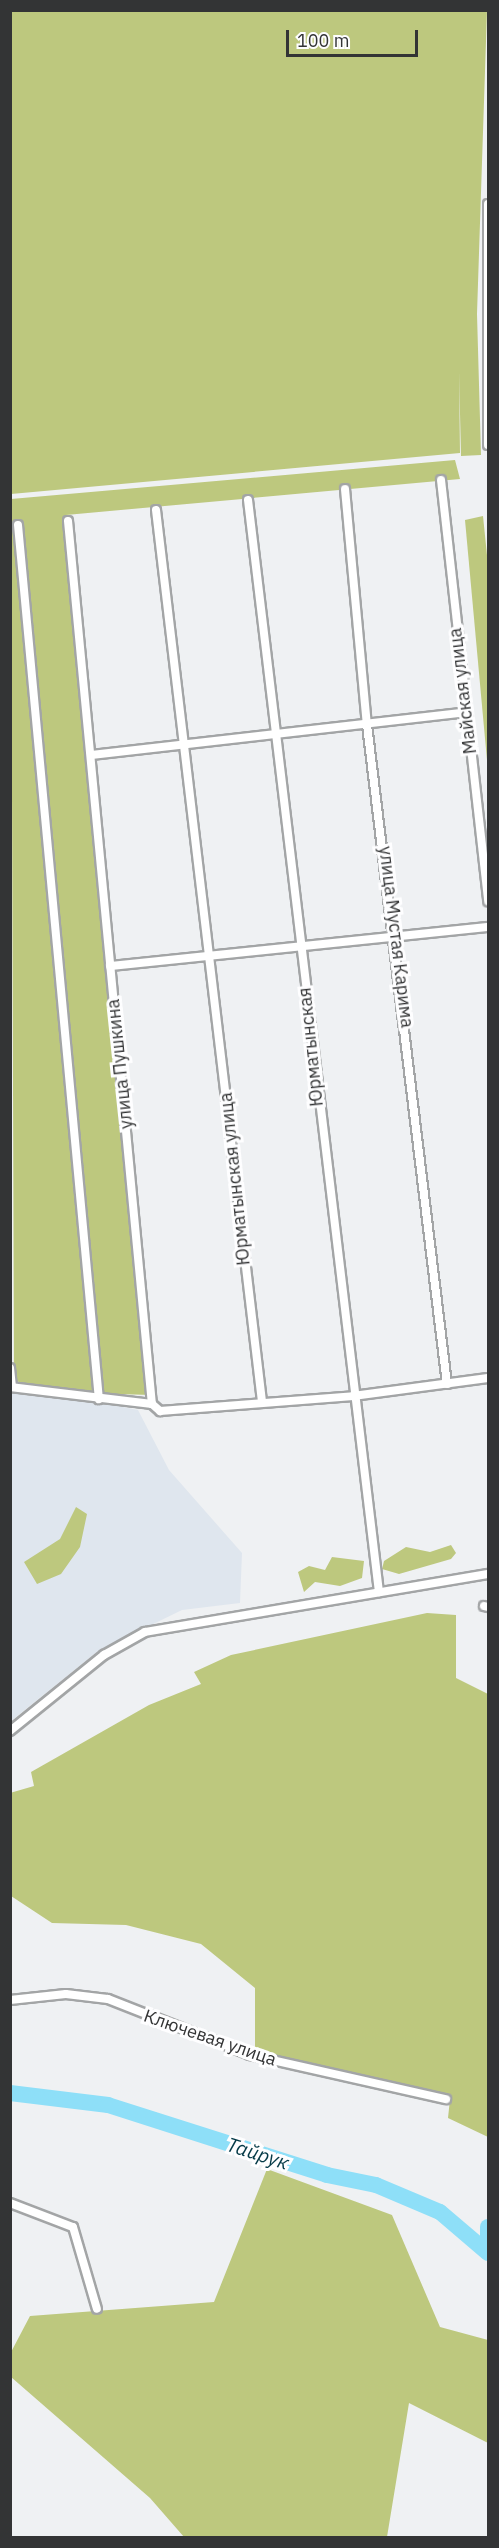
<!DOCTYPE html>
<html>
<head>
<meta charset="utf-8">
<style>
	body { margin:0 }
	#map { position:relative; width:499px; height:2548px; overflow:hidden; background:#eff1f3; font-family:"IBM Plex Sans",sans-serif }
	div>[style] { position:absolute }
	.built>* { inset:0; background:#dfe6ee }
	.green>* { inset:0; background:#bdc87e }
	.river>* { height:16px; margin:-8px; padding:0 8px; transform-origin:8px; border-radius:8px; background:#8edff8 }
	.roads { filter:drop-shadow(2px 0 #a3a5a6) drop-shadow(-2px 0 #a3a5a6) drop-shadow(0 2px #a3a5a6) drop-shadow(0 -2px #a3a5a6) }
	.minor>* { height:8px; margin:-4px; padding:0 4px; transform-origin:4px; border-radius:4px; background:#fff }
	span { translate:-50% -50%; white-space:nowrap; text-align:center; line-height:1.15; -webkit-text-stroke:6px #fefeff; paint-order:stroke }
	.street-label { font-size:18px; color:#333435 }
	.water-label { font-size:20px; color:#053a47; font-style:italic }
	.frame { position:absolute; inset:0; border:12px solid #333435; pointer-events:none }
	.scale { position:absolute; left:286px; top:30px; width:132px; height:27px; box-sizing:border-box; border:3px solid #333435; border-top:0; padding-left:8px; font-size:18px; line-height:21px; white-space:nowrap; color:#333435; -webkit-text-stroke:4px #fefeff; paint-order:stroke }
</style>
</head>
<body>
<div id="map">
	<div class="built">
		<div style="clip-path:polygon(11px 1385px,138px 1410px,169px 1470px,242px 1553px,240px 1603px,182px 1610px,98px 1651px,11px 1721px)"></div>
	</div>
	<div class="green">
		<div style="clip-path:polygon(11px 10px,487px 11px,477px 314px,481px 455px,461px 456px,459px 372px,460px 453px,11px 494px)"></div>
		<div style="clip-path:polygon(455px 460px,460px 479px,66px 515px,152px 1395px,79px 1393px,14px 1381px,11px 499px)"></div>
		<div style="clip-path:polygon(483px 516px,488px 565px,488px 771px,465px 520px)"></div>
		<div style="clip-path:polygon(76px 1507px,87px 1514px,80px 1547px,61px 1574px,37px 1584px,24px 1562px,60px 1539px)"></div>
		<div style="clip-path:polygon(451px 1545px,456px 1553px,451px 1559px,399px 1574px,382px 1569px,384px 1561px,406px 1547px,430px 1552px)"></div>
		<div style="clip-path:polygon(332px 1557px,364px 1561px,362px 1578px,340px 1586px,315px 1582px,304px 1592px,298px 1572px,309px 1566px,325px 1570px)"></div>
		<div style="clip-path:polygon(427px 1613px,456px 1615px,456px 1678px,488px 1694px,488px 2137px,448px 2118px,450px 2099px,255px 2053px,255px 1988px,201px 1944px,126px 1925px,52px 1923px,11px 1896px,10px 1793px,34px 1786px,31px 1772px,149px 1705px,201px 1684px,194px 1672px,231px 1655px)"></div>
		<div style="clip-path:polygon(267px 2169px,392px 2215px,440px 2327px,488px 2340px,488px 2443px,409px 2403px,387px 2537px,184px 2537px,150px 2498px,11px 2377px,10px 2354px,30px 2316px,214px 2302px)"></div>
	</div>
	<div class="river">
		<div style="left:10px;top:2093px;width:99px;rotate:7deg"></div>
		<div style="left:108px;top:2105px;width:230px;rotate:17.7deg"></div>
		<div style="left:327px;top:2175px;width:50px;rotate:11.5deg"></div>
		<div style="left:376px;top:2185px;width:69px;rotate:22.9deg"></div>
		<div style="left:440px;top:2212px;width:63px;rotate:40.5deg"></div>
		<div style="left:488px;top:2227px;width:15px;rotate:90deg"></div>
	</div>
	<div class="roads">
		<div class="minor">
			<div style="left:488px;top:204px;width:241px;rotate:90deg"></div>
			<div style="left:441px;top:480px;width:424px;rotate:83.6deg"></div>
			<div style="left:345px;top:489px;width:237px;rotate:84.7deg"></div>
			<div style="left:367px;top:725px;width:664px;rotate:83.08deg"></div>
			<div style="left:248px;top:500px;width:1100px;rotate:83.16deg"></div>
			<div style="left:156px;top:510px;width:898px;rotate:83.22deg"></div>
			<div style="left:68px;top:521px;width:887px;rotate:84.57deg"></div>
			<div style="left:152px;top:1404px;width:11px;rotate:41deg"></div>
			<div style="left:160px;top:1411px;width:194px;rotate:-4.4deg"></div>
			<div style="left:353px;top:1396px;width:136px;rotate:-7.6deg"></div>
			<div style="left:18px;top:525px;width:878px;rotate:84.71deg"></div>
			<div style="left:91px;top:755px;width:377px;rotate:-6.5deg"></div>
			<div style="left:110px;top:966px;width:380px;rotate:-5.9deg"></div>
			<div style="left:10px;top:1368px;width:19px;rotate:84deg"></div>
			<div style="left:10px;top:1387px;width:143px;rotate:6.8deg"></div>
			<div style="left:484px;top:1606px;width:4px;rotate:14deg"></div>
			<div style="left:10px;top:1731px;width:121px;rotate:-39deg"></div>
			<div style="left:104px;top:1655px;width:47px;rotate:-29.3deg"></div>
			<div style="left:145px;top:1632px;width:348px;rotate:-9.6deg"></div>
			<div style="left:10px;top:2000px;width:56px;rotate:-6.1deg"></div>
			<div style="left:66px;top:1994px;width:42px;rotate:6.8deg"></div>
			<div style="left:108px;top:1999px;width:153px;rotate:21.5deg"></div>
			<div style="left:250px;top:2055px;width:201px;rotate:12.7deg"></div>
			<div style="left:10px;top:2203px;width:67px;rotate:20.9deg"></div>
			<div style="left:73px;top:2227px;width:85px;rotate:73.7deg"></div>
		</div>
	</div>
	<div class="street-label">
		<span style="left:463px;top:691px;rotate:-97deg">Майская улица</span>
		<span style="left:396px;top:937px;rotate:83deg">улица Мустая Карима</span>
		<span style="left:311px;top:1047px;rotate:-96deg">Юрматынская</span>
		<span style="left:120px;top:1064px;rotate:-96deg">улица Пушкина</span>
		<span style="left:235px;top:1179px;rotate:-96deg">Юрматынская улица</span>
		<span style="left:210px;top:2038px;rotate:19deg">Ключевая улица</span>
	</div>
	<div class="water-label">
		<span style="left:258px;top:2153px;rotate:18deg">Тайрук</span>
	</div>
	<div class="frame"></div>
	<div class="scale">100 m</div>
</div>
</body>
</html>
